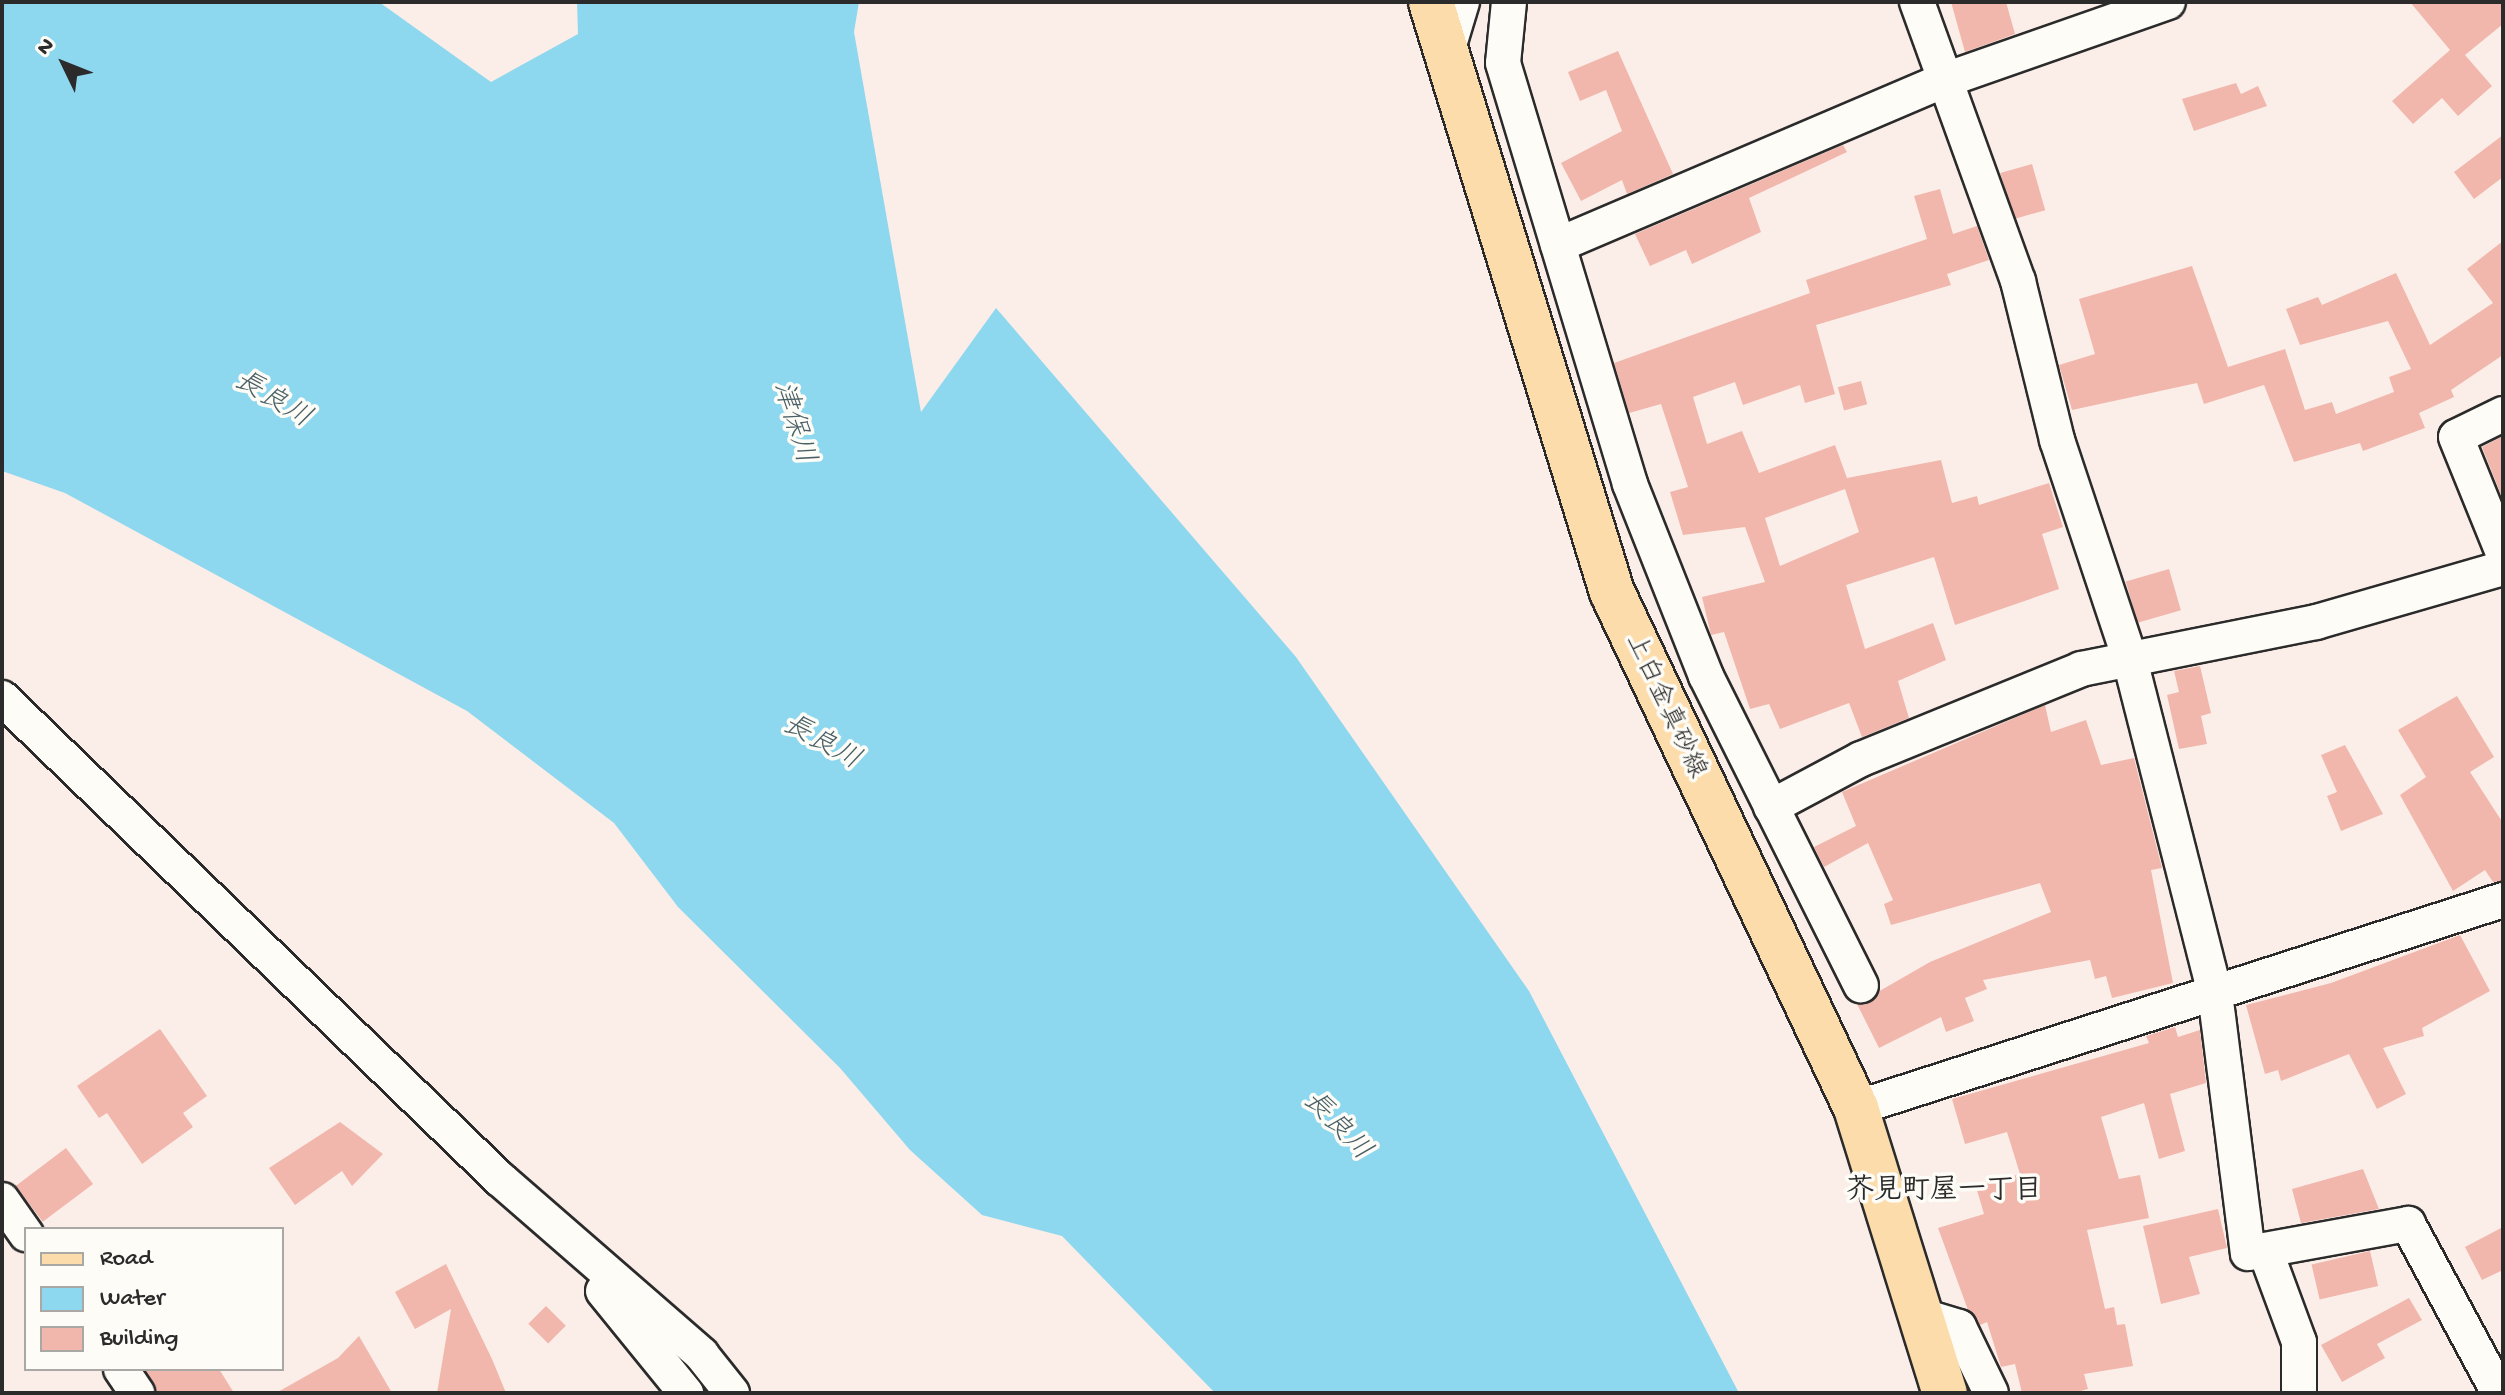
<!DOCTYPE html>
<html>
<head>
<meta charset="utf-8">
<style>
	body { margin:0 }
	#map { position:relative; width:2505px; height:1395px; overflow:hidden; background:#fbeee8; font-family:"Gochi Hand","Klee One",sans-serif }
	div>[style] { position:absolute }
	.water>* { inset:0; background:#8ed8ef }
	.building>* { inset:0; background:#f1b7ac; transform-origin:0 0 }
	.roads { filter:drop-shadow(2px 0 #2b2b2b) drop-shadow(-2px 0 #2b2b2b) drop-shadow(0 2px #2b2b2b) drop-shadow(0 -2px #2b2b2b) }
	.minor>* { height:34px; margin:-17px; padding:0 17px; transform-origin:17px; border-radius:17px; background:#fdfcf7 }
	.major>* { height:44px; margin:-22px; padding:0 22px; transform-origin:22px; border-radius:22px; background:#fddcac }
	span { translate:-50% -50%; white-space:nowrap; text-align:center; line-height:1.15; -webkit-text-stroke:7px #fdfcf7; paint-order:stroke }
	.street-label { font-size:26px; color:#2b2b2b }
	.water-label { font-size:28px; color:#495f66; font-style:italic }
	.neighbourhood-label { font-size:28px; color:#2b2b2b; font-weight:700 }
	.frame { position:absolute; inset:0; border:4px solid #2b2b2b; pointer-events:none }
	.legend { position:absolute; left:24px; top:1227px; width:260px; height:144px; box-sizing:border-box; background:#fdfcf7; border:2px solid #a9a8a5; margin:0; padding:10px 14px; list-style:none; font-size:24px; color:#2b2b2b }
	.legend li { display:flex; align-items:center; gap:16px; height:40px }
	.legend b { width:40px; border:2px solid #a9a8a5 }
	.north { position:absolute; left:24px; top:24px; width:80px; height:80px; -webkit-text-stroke:6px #fdfcf7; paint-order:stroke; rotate:313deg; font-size:22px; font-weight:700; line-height:32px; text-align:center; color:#2b2b2b }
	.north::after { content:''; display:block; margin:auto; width:28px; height:36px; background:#2b2b2b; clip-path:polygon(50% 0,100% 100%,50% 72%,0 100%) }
</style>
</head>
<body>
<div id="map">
	<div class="water">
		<div style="clip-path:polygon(2px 2px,379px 2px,491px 82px,578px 34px,577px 2px,859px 2px,854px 32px,921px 412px,996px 308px,1296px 657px,1529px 991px,1739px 1393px,1215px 1393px,1062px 1236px,982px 1215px,910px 1150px,840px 1068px,678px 907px,614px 823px,467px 711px,65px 493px,2px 471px)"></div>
	</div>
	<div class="building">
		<div style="clip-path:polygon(1951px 2px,2006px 2px,2015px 34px,1965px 52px)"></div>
		<div style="clip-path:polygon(2410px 2px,2503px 2px,2503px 24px,2465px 55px,2492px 86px,2458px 116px,2442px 98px,2413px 124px,2392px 101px,2450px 50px)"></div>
		<div style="clip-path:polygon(1618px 51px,1673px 174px,1627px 194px,1622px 180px,1581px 201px,1561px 163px,1622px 131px,1606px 90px,1580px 101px,1568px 72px)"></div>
		<div style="clip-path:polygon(2236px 83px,2241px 94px,2258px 86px,2267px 106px,2194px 131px,2182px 99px)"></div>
		<div style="clip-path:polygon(2503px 135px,2503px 177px,2474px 199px,2454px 172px)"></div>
		<div style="clip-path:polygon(1843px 145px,1847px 152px,1749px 198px,1761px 232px,1692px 264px,1686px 250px,1650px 266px,1635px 234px)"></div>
		<div style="left:2032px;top:164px;width:48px;height:33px;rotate:74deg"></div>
		<div style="clip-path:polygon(evenodd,1940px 189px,1953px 234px,1977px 226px,1989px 260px,1947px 274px,1951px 285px,1816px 325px,1835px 394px,1805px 403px,1800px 385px,1743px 405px,1735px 382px,1693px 397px,1707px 444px,1742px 431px,1759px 473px,1835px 445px,1847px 478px,1941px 460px,1952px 503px,1977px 496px,1979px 505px,2049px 483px,2063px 527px,2042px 534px,2059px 589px,1955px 625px,1934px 557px,1846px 585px,1865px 649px,1933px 623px,1946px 660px,1898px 681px,1909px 718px,1862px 737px,1849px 703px,1780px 729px,1769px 704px,1750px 709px,1724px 632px,1711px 635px,1702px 597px,1765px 582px,1745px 527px,1683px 535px,1670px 492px,1688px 487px,1661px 404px,1629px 413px,1614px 363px,1810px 293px,1806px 280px,1927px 239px,1914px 196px,1940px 189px,1845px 489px,1859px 532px,1780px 566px,1765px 518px,1845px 489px)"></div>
		<div style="clip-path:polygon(2503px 241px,2503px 355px,2451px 390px,2454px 397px,2419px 413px,2425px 428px,2363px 451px,2360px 443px,2294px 462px,2264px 385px,2204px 404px,2197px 383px,2072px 410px,2059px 365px,2095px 354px,2079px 299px,2192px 266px,2228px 367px,2285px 349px,2305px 410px,2332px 402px,2336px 414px,2394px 392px,2389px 377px,2411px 369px,2388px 321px,2300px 345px,2286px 309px,2318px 297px,2322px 305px,2396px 273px,2430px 345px,2493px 303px,2467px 269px)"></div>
		<div style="left:1861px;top:381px;width:24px;height:24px;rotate:75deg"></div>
		<div style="clip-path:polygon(2503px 436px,2503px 500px,2482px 447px)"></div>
		<div style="left:2169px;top:569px;width:43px;height:45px;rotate:74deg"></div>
		<div style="clip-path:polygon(2200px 666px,2211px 713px,2201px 716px,2207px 744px,2179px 749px,2167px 695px,2179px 692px,2174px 671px)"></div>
		<div style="clip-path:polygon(2457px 696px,2494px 757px,2470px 772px,2503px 823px,2503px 881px,2493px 882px,2485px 870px,2453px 891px,2400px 795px,2426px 777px,2398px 730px)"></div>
		<div style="clip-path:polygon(2045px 705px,2051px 732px,2086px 720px,2101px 765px,2134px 758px,2162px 868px,2151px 870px,2173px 983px,2112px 998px,2106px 976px,2095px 979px,2090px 960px,1983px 980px,1987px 989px,1965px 998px,1974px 1021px,1946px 1032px,1941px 1017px,1879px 1048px,1857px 1004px,1930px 962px,2051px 912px,2040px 883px,1891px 925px,1884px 904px,1893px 900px,1868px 843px,1824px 867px,1814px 847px,1856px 826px,1842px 792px)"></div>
		<div style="clip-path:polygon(2345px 745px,2383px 814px,2341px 831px,2327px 796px,2337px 792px,2321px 755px)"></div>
		<div style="clip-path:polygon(2460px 935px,2490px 991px,2422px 1028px,2424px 1036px,2383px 1048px,2406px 1094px,2377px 1109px,2349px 1054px,2281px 1081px,2278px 1070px,2265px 1074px,2246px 1005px,2331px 983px)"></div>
		<div style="clip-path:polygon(2175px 1027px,2178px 1037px,2200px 1030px,2206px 1083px,2170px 1094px,2185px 1151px,2159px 1159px,2144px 1103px,2101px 1117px,2119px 1179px,2140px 1175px,2149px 1218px,2087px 1230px,2105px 1309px,2114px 1307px,2117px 1325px,2125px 1324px,2133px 1366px,2084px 1374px,2088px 1389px,2073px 1393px,2022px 1393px,2015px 1364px,2001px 1367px,1987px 1322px,1980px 1325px,1968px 1310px,1938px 1228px,1984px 1214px,1976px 1187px,2020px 1174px,2007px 1132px,1965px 1144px,1952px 1099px,2149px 1043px,2146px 1036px)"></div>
		<div style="clip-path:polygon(160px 1029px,207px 1096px,183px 1113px,193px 1127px,142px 1164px,107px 1113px,99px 1118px,77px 1086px)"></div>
		<div style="clip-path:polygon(340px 1122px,383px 1154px,352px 1186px,342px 1171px,295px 1205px,269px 1168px)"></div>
		<div style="left:66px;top:1148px;width:45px;height:63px;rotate:53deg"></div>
		<div style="clip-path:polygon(2363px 1169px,2379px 1209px,2301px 1223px,2292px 1189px)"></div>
		<div style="clip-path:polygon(2218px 1209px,2227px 1248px,2189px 1257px,2200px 1294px,2161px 1304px,2143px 1226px)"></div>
		<div style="clip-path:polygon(2503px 1227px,2503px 1270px,2482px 1280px,2465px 1247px)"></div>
		<div style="left:2370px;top:1251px;width:36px;height:60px;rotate:77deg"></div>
		<div style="clip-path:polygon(446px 1264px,492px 1359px,506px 1393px,437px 1393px,451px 1309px,415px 1329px,395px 1292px)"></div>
		<div style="clip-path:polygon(2409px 1298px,2422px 1320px,2377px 1344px,2385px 1358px,2342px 1382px,2321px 1345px)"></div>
		<div style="left:546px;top:1306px;width:28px;height:25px;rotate:45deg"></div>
		<div style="clip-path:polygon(359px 1336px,392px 1393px,276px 1393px,338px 1358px)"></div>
		<div style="clip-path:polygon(145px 1369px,219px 1369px,234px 1393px,157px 1393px)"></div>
	</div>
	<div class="roads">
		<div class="minor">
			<div style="left:1509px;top:2px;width:61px;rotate:95.6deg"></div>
			<div style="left:1503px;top:63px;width:440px;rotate:73.2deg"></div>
			<div style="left:1630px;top:484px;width:206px;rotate:68.4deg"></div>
			<div style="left:1706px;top:676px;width:346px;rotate:63.4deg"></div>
			<div style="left:1917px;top:2px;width:297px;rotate:70.1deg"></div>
			<div style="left:2018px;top:281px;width:164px;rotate:76.2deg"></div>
			<div style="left:2057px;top:440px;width:228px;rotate:71.6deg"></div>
			<div style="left:2129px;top:656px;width:348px;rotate:75.7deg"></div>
			<div style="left:2215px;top:993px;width:262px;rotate:82.8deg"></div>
			<div style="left:2248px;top:1253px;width:163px;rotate:-10.3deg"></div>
			<div style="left:2408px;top:1224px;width:192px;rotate:61.7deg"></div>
			<div style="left:1446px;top:55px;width:55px;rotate:-73.2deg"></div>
			<div style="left:1558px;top:245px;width:424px;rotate:-23.1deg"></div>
			<div style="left:1948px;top:79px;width:233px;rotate:-19.3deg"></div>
			<div style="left:2503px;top:414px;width:52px;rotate:153.9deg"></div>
			<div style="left:2456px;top:437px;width:125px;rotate:67.9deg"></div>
			<div style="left:2px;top:698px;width:692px;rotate:44.01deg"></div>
			<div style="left:500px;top:1179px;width:267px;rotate:41deg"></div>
			<div style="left:701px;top:1354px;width:50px;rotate:51.5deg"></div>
			<div style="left:1771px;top:807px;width:102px;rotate:-28.1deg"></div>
			<div style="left:1861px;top:759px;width:238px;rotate:-22.2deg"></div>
			<div style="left:2081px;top:669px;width:240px;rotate:-11.3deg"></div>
			<div style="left:2316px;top:622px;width:195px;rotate:-16.1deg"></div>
			<div style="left:1856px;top:1108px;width:680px;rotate:-17.82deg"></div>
			<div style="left:2px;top:1200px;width:42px;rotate:54.8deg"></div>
			<div style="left:2265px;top:1250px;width:98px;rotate:69.7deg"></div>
			<div style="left:2299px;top:1342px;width:51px;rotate:90deg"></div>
			<div style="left:603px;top:1291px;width:132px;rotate:50.9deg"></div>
			<div style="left:1916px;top:1314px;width:45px;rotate:16.8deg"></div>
			<div style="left:1959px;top:1327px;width:73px;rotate:64.1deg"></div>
			<div style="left:121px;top:1369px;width:29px;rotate:56deg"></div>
		</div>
		<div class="major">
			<div style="left:1431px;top:2px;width:617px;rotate:72.95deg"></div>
			<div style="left:1612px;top:592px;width:571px;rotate:64.69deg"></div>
			<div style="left:1856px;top:1108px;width:299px;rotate:72.7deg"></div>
		</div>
	</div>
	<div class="street-label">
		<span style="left:1664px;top:707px;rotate:65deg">上白金真砂線</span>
	</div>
	<div class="water-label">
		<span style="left:272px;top:401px;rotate:31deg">長良川</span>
		<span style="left:792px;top:423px;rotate:73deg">津保川</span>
		<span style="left:821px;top:744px;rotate:29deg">長良川</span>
		<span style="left:1336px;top:1127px;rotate:46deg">長良川</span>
	</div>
	<div class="neighbourhood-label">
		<span style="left:1944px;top:1192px">芥見町屋一丁目</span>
	</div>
	<div class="frame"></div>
	<ul class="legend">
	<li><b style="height:10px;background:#fddcac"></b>Road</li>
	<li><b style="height:22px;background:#8ed8ef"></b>Water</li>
	<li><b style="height:22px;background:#f1b7ac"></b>Building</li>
	</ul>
	<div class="north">N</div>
</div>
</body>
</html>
